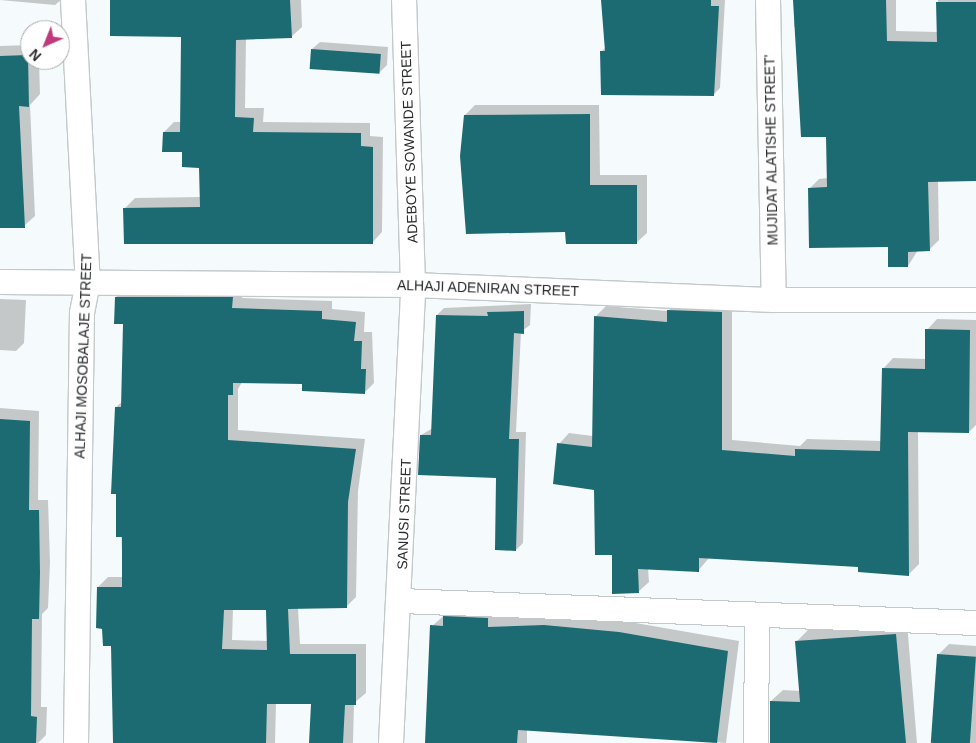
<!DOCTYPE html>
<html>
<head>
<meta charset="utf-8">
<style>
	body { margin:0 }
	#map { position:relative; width:976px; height:743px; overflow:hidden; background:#f5fbfc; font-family:Arial,sans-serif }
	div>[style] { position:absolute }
	.shadow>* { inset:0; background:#0003 }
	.building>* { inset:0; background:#1d6b72; transform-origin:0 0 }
	.roads { filter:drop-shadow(1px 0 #c3c9ca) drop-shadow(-1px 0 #c3c9ca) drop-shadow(0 1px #c3c9ca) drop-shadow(0 -1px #c3c9ca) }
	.minor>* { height:24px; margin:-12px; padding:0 12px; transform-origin:12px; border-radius:12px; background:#fff }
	span { translate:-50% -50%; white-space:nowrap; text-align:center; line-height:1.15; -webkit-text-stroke:5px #fff; paint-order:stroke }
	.street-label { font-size:14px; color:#282a2b }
	.north { position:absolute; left:20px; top:20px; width:50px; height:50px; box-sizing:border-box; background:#fff; border:1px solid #a9aaaa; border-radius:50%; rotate:224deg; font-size:14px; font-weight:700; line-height:20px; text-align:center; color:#282a2b }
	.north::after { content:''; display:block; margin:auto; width:18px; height:22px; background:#bf3a7c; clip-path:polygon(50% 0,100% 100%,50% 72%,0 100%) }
</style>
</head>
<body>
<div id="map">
	<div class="shadow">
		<div style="clip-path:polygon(0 0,61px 0,55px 5px)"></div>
		<div style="clip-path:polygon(112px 0,301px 0,302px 27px,291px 37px,246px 39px,245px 108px,264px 108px,263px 122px,370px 123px,370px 136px,383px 137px,382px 232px,372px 243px,125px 208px,135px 198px,201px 197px,200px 166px,164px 132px,174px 122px,181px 122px,182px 36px)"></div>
		<div style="clip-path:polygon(603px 0,725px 0,720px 88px,713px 95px,601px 52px,606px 47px)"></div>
		<div style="clip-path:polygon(794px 0,896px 0,896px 31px,938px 32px,938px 0,976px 0,976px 180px,938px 180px,939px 240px,929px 250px,918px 250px,908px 266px,889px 246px,809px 189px,819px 179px,828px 178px,827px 136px,799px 27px,794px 27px)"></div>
		<div style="clip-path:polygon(320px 42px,388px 47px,387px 65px,379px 73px,312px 49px)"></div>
		<div style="clip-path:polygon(30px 45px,30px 60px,39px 60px,40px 94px,30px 105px,35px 216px,24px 226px,0 227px,0 46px)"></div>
		<div style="clip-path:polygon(475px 105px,599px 105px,600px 175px,647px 175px,647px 233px,636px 243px,567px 231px,465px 115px)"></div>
		<div style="clip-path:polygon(evenodd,126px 287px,242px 288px,242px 298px,332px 301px,332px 309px,365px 312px,364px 332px,372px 332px,374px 383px,364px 393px,303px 382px,242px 382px,238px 389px,238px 430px,365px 439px,358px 491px,356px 597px,346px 607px,298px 608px,300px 644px,366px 644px,366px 693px,354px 703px,353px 743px,310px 743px,312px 703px,276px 703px,275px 743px,113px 743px,113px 645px,98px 587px,108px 577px,123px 577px,116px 407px,122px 402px,125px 323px,116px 297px,126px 287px,267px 608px,268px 641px,232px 640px,233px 609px,267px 608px)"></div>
		<div style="clip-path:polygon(0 299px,26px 300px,24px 343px,16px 351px,0 350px)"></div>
		<div style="clip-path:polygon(679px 300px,732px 302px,732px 440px,800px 446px,807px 439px,882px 441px,883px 369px,893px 358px,926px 359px,927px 330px,937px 319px,976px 320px,976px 425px,969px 432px,918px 431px,919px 564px,909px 574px,859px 566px,709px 558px,698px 571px,648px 568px,649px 582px,638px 592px,613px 554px,595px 489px,559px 444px,569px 433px,593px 436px,596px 316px,606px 306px,668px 311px)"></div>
		<div style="clip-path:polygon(531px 304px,530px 325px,521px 332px,516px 432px,526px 432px,523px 543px,516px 550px,497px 477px,421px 435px,433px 428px,437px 315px,444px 308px)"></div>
		<div style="clip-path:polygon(0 408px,39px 411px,38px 500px,48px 500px,50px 562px,48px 608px,42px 614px,41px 707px,47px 707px,46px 735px,38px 743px,0 743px)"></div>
		<div style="clip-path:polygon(455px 606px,630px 622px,739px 641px,726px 743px,527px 729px,527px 743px,427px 743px,432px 626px)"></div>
		<div style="clip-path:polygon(907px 623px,917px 743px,770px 743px,771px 701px,783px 690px,801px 691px,797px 641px,808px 630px)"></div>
		<div style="clip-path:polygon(949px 644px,976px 646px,976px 743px,932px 743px,938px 655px)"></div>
	</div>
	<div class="building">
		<div style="clip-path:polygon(110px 0,290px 0,292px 38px,236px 40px,235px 117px,254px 118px,253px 132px,361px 133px,361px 146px,373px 147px,373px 244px,124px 244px,123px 208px,200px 207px,199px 168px,182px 167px,182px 152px,162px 152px,163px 132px,180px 132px,181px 37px,110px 36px)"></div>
		<div style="clip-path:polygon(601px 0,711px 0,711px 6px,719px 6px,714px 96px,601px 95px,600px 51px,605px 51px)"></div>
		<div style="clip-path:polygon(793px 0,886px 0,887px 41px,937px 42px,936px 2px,976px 2px,976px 181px,928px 182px,930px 251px,908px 252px,908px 267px,888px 267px,888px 247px,809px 248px,808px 188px,827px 187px,826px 137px,801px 137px)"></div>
		<div style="left:311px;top:49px;width:70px;height:20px;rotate:4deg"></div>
		<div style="clip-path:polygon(28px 55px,29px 107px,19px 106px,25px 228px,0 228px,0 56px)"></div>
		<div style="clip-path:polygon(590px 114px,590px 185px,637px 185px,637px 244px,566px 244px,565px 232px,466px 234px,460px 156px,464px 115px)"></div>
		<div style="clip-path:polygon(evenodd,115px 297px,233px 297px,232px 308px,322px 311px,322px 319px,356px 322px,354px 341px,362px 341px,361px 369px,366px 369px,365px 394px,302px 391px,302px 384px,233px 383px,233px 395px,228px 395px,228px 440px,356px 449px,348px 502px,347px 608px,288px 609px,290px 654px,356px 654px,356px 705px,345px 705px,343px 743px,309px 743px,311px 704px,267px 704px,266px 743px,113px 743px,111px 646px,103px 646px,102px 629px,96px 628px,97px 587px,122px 587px,122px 537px,116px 537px,116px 494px,111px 494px,115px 407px,121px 407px,123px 324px,114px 324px,115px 297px,224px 610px,266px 610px,267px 650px,222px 649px,224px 610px)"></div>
		<div style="clip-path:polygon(667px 310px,722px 312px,722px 450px,795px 456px,795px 449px,880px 451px,882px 368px,925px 369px,925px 329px,970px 330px,969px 433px,908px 432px,909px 576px,858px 572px,858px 567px,699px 558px,699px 572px,638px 569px,639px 593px,612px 594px,612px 555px,595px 555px,594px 490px,553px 484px,557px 443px,592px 447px,594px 316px,667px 322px)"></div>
		<div style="clip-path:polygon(524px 311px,524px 334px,514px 333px,509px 439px,519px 439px,516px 551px,495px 550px,496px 478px,418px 475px,420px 435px,431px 435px,436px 315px,488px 316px,487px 312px)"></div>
		<div style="clip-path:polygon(0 419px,30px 421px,29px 510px,39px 510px,40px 573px,39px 619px,32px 619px,31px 716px,37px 717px,36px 743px,0 743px)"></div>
		<div style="clip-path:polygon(443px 616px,488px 618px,488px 627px,544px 625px,619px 632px,728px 651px,717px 743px,518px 730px,517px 743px,425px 743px,430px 625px,443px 626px)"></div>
		<div style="clip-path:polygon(896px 634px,906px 743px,770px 743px,770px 701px,800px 702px,795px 641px)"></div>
		<div style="left:937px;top:654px;width:39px;height:89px;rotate:4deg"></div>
	</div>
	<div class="roads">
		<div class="minor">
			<div style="left:73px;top:0;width:282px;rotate:87deg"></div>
			<div style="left:88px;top:282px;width:32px;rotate:101deg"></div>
			<div style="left:82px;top:313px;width:430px;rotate:90.8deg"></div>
			<div style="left:768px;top:0;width:300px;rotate:88.9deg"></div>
			<div style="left:0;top:282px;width:413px;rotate:0.4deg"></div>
			<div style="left:413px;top:285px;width:361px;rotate:2.4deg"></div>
			<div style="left:774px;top:300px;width:202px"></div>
			<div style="left:401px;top:601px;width:575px;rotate:2.19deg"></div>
			<div style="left:391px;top:743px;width:459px;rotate:-87.2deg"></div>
			<div style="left:413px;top:285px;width:285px;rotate:-91.8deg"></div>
			<div style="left:756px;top:743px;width:127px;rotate:-89.5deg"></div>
		</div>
	</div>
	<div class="street-label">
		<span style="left:409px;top:142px;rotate:-92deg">ADEBOYE SOWANDE STREET</span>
		<span style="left:771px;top:150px;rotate:-91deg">MUJIDAT ALATISHE STREET'</span>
		<span style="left:488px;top:288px;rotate:2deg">ALHAJI ADENIRAN STREET</span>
		<span style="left:83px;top:356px;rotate:-88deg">ALHAJI MOSOBALAJE STREET</span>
		<span style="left:404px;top:514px;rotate:-88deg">SANUSI STREET</span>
	</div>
	<div class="north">N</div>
</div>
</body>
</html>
